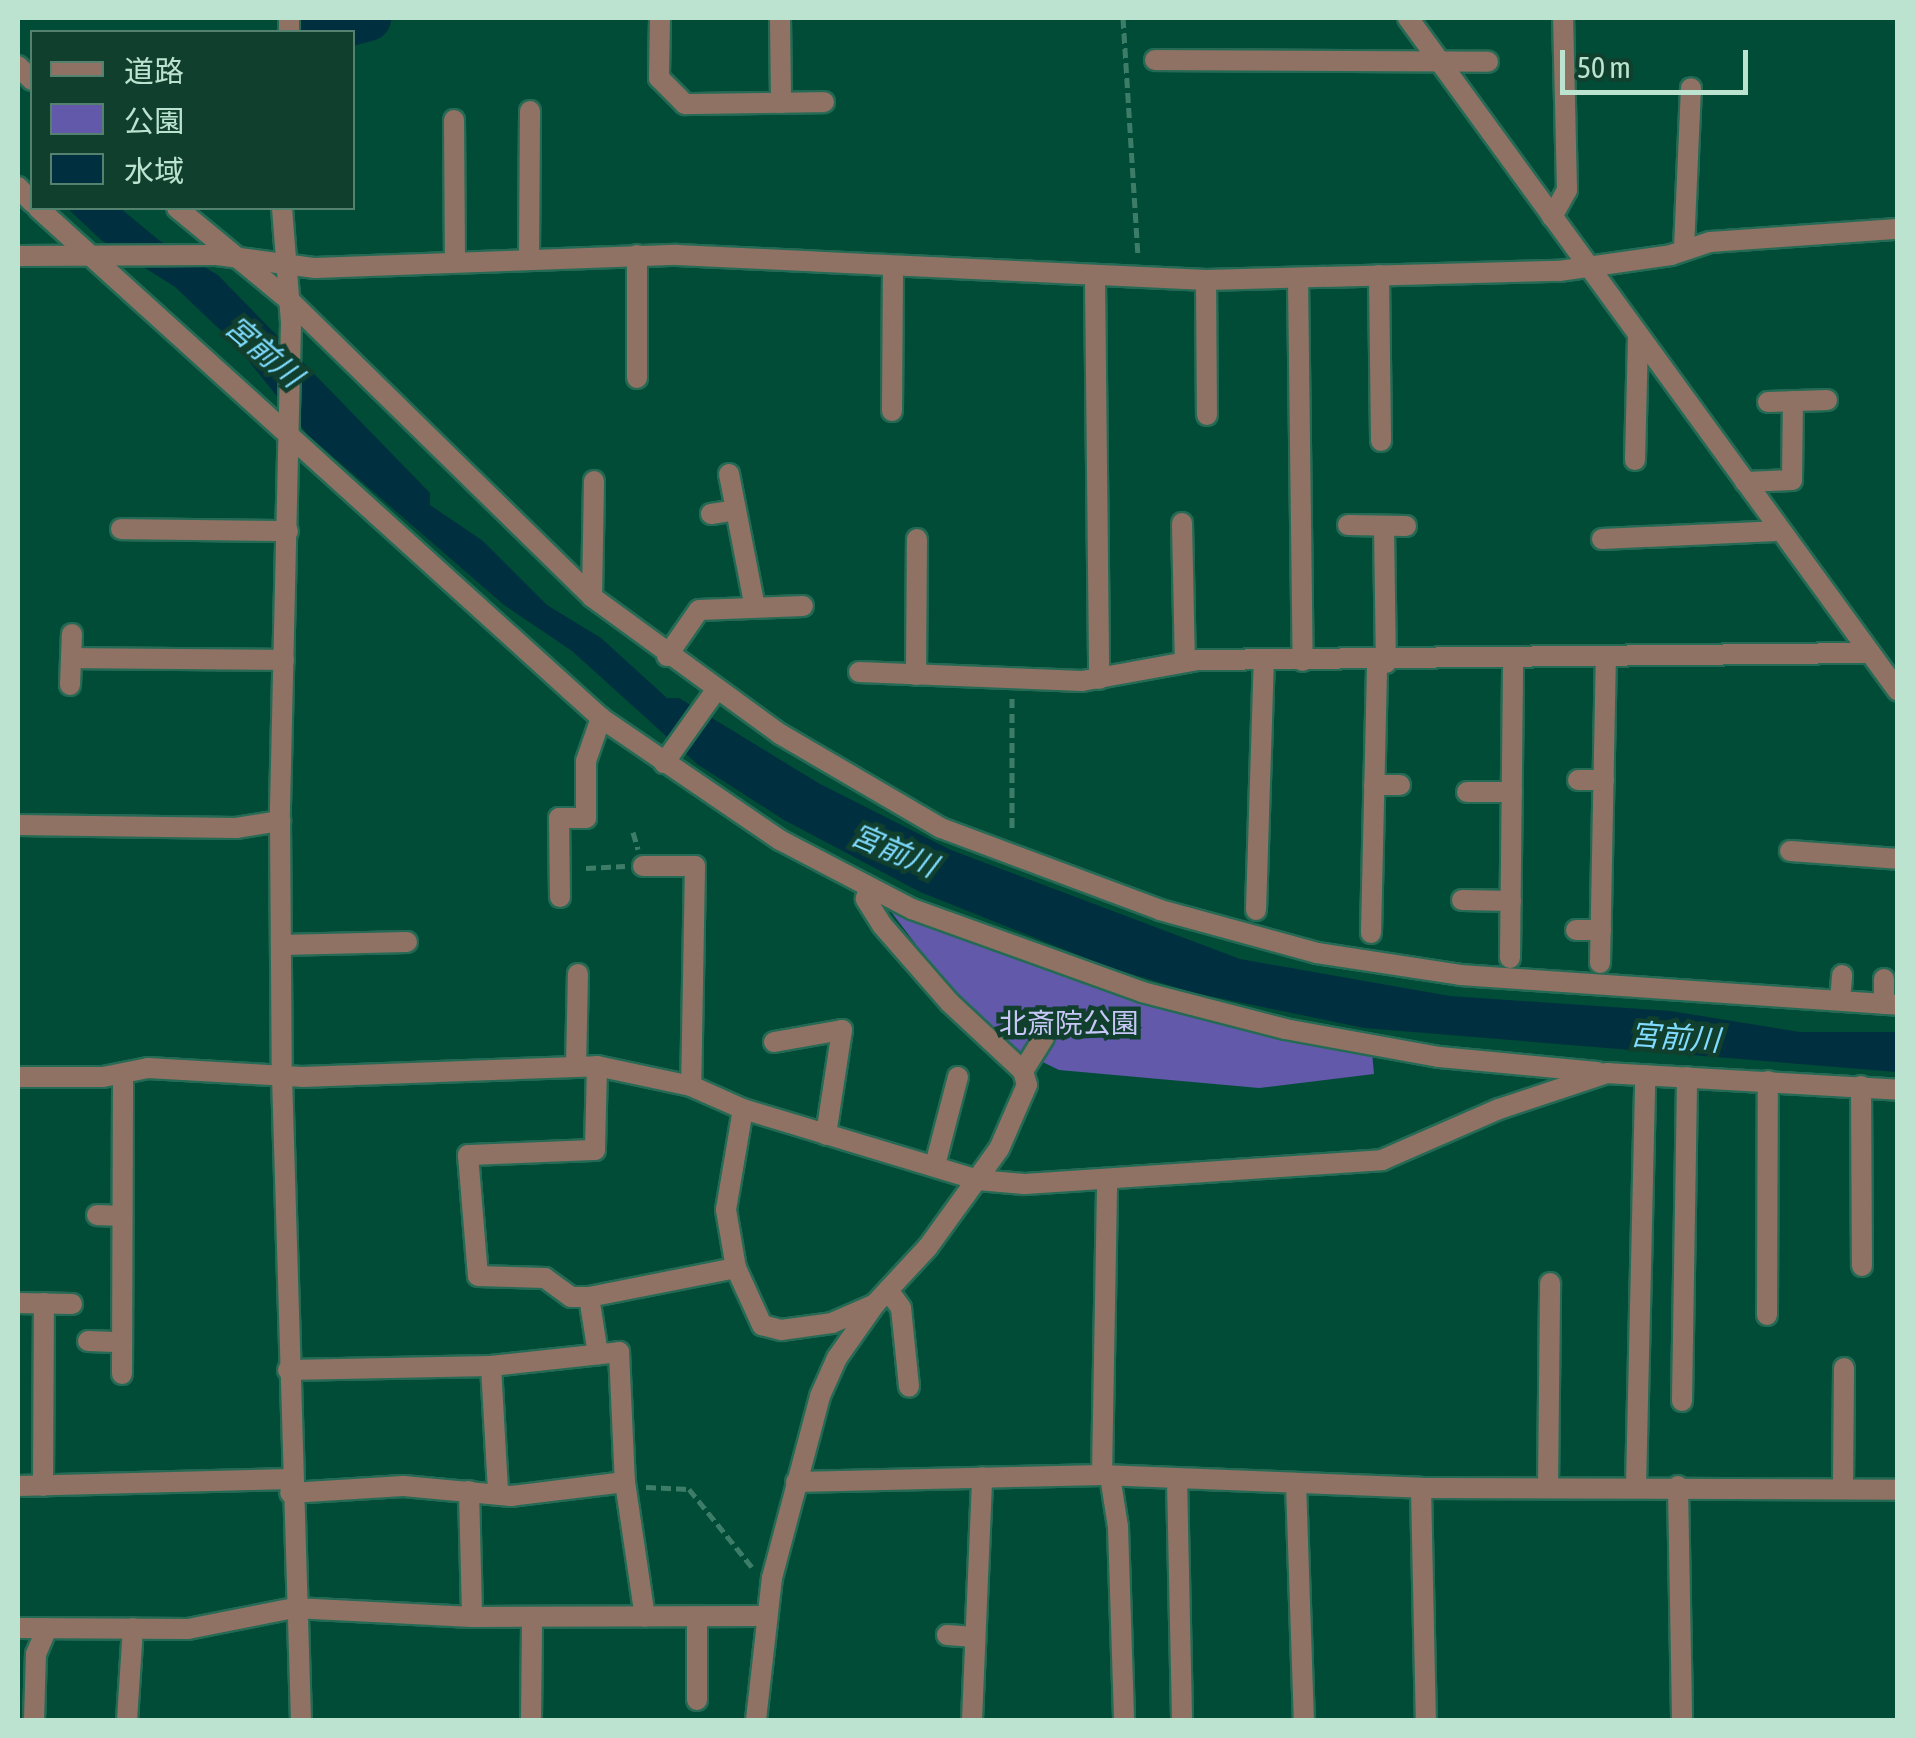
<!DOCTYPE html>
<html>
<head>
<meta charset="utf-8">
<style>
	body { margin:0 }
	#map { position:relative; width:1915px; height:1738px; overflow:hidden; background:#004c36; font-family:"Asap Condensed","Noto Sans JP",sans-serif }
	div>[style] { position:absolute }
	.green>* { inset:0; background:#6259ab }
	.water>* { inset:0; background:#00303f }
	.river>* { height:45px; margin:-22.5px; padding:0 22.5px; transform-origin:22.5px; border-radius:22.5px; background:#00303f }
	.path>* { height:5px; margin-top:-2.5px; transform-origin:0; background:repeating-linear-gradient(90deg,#3d7d68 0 10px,transparent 0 15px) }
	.roads { filter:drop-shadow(2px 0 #256a55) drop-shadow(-2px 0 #256a55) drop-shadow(0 2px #256a55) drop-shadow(0 -2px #256a55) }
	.minor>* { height:20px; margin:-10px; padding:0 10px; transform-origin:10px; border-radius:10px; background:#907264 }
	span { translate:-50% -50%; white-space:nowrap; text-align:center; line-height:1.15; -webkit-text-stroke:9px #113f2e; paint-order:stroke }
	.park-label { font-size:28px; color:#c8c7f7 }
	.water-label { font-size:30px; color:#80dbff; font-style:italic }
	.frame { position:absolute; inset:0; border:20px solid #bbe3d0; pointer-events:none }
	.legend { position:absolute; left:30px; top:30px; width:325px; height:180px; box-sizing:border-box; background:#113f2e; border:2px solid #55816f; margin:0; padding:12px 18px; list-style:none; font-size:30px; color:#bbe3d0 }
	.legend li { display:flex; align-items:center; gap:20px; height:50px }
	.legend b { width:50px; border:2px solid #55816f }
	.scale { position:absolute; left:1560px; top:50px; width:188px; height:45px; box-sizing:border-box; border:5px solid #bbe3d0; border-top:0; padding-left:12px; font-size:30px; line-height:35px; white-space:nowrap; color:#bbe3d0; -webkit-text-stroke:8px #113f2e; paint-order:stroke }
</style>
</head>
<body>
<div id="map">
	<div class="green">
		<div style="clip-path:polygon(889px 909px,1092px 983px,1372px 1052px,1374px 1074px,1259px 1088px,1059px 1070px,1020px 1051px,958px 1000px)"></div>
	</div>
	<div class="water">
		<div style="clip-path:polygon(67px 208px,120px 208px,160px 241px,218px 275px,430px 493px,430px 505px,483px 541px,547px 605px,601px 638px,667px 698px,679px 698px,820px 784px,951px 850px,1240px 959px,1450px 996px,1671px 1011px,1800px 1032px,1897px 1032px,1897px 1072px,1364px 1028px,1195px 993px,1108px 967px,920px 892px,784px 820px,697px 764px,572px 651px,504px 605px,308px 435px,235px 344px,175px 287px,101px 240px)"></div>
	</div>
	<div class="river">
		<div style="left:316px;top:32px;width:54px;rotate:-15.1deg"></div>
	</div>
	<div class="path">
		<div style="left:1123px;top:18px;width:236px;rotate:86.4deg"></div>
		<div style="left:1012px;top:698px;width:134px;rotate:90deg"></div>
		<div style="left:633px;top:832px;width:18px;rotate:74deg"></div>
		<div style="left:586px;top:868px;width:39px;rotate:-3deg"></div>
		<div style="left:646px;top:1487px;width:43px;rotate:2.7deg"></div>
		<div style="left:689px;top:1489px;width:100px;rotate:51.1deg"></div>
	</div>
	<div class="roads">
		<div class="minor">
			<div style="left:660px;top:18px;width:60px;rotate:91deg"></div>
			<div style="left:659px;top:78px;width:37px;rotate:45deg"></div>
			<div style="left:685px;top:104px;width:139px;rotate:-0.8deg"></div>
			<div style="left:780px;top:18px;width:85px;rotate:89.3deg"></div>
			<div style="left:1408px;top:18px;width:832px;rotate:53.94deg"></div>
			<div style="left:289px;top:32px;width:14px;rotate:-90deg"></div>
			<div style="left:1155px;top:60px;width:333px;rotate:0.3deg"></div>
			<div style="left:18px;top:66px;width:20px;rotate:45deg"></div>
			<div style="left:454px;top:120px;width:141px;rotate:89.6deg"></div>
			<div style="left:18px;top:187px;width:21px;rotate:47deg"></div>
			<div style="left:38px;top:208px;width:760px;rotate:42.17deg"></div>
			<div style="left:601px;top:718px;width:217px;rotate:34.3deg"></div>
			<div style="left:780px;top:840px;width:149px;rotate:27.6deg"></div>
			<div style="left:912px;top:909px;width:245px;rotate:19.8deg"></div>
			<div style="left:1142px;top:992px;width:148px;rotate:14.5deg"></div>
			<div style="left:1285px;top:1029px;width:157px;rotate:10.3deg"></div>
			<div style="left:1439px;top:1057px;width:159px;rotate:5.4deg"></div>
			<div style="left:177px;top:208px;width:146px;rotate:39.5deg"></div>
			<div style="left:290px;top:301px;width:423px;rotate:44.4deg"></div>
			<div style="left:592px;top:597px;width:233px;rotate:36.1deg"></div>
			<div style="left:780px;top:734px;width:186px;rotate:30.3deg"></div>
			<div style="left:941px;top:828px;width:234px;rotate:20.5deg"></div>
			<div style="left:1160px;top:910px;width:163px;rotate:15.3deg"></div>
			<div style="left:1317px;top:953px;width:145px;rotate:8.7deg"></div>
			<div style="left:1460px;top:975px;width:439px;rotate:3.9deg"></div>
			<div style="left:282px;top:208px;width:115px;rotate:85.5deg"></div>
			<div style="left:291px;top:323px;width:498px;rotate:91.3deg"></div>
			<div style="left:280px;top:821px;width:255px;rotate:89.6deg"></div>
			<div style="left:282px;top:1076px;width:644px;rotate:88.31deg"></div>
			<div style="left:1552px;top:217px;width:31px;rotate:-61deg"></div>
			<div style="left:1567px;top:190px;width:172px;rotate:-91.3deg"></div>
			<div style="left:1684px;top:248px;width:160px;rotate:-87.5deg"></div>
			<div style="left:637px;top:255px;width:123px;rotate:90deg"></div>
			<div style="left:18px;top:256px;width:199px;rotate:-0.3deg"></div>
			<div style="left:217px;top:255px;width:99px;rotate:7.6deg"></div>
			<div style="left:315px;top:268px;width:362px;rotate:-2.1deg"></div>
			<div style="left:677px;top:255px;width:530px;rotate:2.71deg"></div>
			<div style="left:1206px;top:280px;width:353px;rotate:-1.5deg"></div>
			<div style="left:1559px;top:271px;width:113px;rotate:-8.1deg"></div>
			<div style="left:1671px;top:255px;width:41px;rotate:-18.4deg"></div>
			<div style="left:1710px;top:242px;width:188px;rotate:-4deg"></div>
			<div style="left:529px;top:258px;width:147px;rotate:-89.6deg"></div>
			<div style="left:1379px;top:275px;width:166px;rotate:89.3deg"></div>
			<div style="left:1095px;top:278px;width:401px;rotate:89.4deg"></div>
			<div style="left:1298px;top:278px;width:383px;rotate:89.3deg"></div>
			<div style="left:1206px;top:280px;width:135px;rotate:89.6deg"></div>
			<div style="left:1768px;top:402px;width:59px;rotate:-1.9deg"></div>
			<div style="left:892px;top:411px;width:145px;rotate:-89.6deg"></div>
			<div style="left:1635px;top:460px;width:124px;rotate:-88.6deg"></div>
			<div style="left:729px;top:474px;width:136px;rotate:79deg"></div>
			<div style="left:1745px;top:482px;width:47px;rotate:-2.4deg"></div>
			<div style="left:1792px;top:480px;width:79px;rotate:-89.3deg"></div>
			<div style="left:711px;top:514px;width:25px;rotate:-9deg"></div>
			<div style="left:1182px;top:523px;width:139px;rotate:88.8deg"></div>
			<div style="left:1348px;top:525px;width:58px;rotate:1deg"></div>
			<div style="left:1384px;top:526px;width:137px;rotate:89.2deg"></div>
			<div style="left:121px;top:529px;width:167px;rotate:0.7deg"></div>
			<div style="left:1602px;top:539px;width:179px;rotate:-2.6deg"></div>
			<div style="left:592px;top:597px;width:116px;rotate:-89deg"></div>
			<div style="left:667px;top:656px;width:56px;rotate:-55.2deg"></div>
			<div style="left:699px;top:610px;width:104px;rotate:-2.2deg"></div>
			<div style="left:71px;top:658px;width:213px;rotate:0.5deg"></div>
			<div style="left:859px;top:672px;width:223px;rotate:2.3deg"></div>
			<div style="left:1082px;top:681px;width:118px;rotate:-10.3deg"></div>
			<div style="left:1198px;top:660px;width:672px;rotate:-0.6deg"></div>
			<div style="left:916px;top:675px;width:136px;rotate:-89.6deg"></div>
			<div style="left:70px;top:685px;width:51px;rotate:-87.8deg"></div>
			<div style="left:664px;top:763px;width:90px;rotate:-54.5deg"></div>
			<div style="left:1578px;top:780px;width:26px"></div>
			<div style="left:1374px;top:785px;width:26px"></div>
			<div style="left:1467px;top:792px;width:45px"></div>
			<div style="left:18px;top:825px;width:218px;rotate:0.8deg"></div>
			<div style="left:236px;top:828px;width:45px;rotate:-9deg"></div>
			<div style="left:1790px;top:851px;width:108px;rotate:4.2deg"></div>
			<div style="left:643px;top:866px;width:52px"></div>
			<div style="left:695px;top:866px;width:220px;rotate:91deg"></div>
			<div style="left:560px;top:897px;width:79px;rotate:-90.7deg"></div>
			<div style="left:559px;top:818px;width:27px"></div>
			<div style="left:586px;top:818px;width:57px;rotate:-90deg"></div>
			<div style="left:586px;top:761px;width:46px;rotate:-70.8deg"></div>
			<div style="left:1462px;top:900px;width:49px;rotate:1.2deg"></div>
			<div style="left:1256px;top:910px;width:249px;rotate:-88.2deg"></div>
			<div style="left:1576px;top:930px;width:25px"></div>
			<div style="left:1371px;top:933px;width:271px;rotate:-88.7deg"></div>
			<div style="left:281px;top:945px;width:126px;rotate:-1.4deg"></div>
			<div style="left:1510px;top:958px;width:297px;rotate:-89.4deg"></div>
			<div style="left:1600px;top:963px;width:304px;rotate:-88.9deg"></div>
			<div style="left:1840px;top:1000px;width:25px;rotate:-85deg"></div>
			<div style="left:1884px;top:1004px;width:25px;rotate:-90deg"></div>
			<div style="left:774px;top:1042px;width:69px;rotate:-10deg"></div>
			<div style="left:842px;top:1030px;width:106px;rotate:98.7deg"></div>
			<div style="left:597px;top:1066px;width:84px;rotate:91.4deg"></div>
			<div style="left:595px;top:1150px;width:127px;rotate:177.7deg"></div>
			<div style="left:468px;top:1155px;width:121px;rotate:85.3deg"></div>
			<div style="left:478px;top:1276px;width:67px;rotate:1.7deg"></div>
			<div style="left:545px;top:1278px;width:32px;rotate:36deg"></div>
			<div style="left:571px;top:1297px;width:18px"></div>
			<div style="left:589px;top:1297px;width:150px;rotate:-11.2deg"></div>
			<div style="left:576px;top:1067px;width:93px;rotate:-88.8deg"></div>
			<div style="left:1023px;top:1071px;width:40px;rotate:-58deg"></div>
			<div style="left:18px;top:1077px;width:85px"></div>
			<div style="left:103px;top:1077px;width:46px;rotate:-11.3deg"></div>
			<div style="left:148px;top:1068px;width:154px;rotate:3.3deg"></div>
			<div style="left:302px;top:1077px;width:295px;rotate:-2.1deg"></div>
			<div style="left:597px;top:1066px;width:96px;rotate:12deg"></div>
			<div style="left:691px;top:1086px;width:57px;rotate:23.9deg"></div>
			<div style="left:743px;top:1109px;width:245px;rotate:16.8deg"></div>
			<div style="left:978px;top:1180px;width:46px;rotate:5deg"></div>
			<div style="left:1024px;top:1184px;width:359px;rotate:-3.8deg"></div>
			<div style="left:1382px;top:1160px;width:128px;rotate:-23.6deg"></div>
			<div style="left:1499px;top:1109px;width:114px;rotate:-18.4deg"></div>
			<div style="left:1607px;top:1073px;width:291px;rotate:3.3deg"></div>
			<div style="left:1861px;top:1086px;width:180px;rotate:89.7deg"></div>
			<div style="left:743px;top:1109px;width:102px;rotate:99.6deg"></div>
			<div style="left:726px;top:1210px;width:59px;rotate:80.2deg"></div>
			<div style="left:736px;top:1268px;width:63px;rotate:65.5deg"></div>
			<div style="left:762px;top:1325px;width:20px;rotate:15deg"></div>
			<div style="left:781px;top:1330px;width:51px;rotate:-7.8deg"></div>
			<div style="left:832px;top:1323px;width:47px;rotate:-23.8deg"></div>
			<div style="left:935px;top:1165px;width:91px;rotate:-75.4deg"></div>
			<div style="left:97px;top:1215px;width:25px;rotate:2deg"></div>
			<div style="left:888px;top:1290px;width:22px;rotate:54deg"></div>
			<div style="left:901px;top:1308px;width:79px;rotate:84.2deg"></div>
			<div style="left:589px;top:1297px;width:58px;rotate:81deg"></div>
			<div style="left:18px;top:1303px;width:54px;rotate:1.1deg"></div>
			<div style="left:1767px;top:1315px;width:234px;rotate:-89.8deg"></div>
			<div style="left:88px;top:1341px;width:34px;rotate:2deg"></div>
			<div style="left:491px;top:1366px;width:127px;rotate:86.8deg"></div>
			<div style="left:288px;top:1370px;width:203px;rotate:-1.1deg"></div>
			<div style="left:491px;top:1366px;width:129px;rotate:-6.2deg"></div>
			<div style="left:619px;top:1352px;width:130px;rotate:87.4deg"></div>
			<div style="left:625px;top:1482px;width:115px;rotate:173deg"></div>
			<div style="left:511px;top:1496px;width:108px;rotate:-174.7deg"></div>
			<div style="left:403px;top:1486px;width:113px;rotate:176.5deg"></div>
			<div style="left:122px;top:1374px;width:300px;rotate:-89.8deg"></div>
			<div style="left:1682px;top:1401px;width:324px;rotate:-89.1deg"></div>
			<div style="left:1102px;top:1475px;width:296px;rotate:-89deg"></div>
			<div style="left:1110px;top:1476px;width:52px;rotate:81.1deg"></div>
			<div style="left:1118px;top:1527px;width:193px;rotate:88.2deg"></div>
			<div style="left:1177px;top:1479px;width:241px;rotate:88.8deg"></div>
			<div style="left:625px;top:1482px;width:136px;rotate:81.6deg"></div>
			<div style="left:796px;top:1482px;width:306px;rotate:-1.3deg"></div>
			<div style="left:1102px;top:1475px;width:319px;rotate:2.3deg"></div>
			<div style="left:1421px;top:1488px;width:477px;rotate:0.2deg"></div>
			<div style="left:1296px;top:1483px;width:237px;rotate:88.1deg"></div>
			<div style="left:18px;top:1486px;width:272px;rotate:-1.5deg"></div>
			<div style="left:43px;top:1486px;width:183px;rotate:-89.7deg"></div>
			<div style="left:1636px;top:1486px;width:411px;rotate:-88.7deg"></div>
			<div style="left:1678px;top:1486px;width:234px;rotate:89deg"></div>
			<div style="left:1843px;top:1486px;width:118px;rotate:-89.5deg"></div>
			<div style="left:1548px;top:1487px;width:204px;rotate:-89.4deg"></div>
			<div style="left:1421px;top:1488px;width:232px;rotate:88.8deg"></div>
			<div style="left:469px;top:1491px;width:126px;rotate:88.6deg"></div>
			<div style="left:697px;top:1617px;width:83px;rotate:90deg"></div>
			<div style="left:18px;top:1628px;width:170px;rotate:0.3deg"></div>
			<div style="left:188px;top:1629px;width:108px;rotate:-11.2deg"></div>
			<div style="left:294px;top:1608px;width:178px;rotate:2.9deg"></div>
			<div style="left:472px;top:1617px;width:294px;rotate:-0.2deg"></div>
			<div style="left:947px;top:1635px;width:28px;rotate:4deg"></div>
			<div style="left:34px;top:1720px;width:66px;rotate:-88.3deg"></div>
			<div style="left:36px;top:1654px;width:28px;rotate:-67deg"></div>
			<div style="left:127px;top:1720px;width:92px;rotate:-86.3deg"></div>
			<div style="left:531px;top:1720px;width:103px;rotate:-89.4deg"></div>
			<div style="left:756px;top:1720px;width:143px;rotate:-83.6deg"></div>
			<div style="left:772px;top:1578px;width:188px;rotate:-75.2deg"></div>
			<div style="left:820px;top:1396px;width:42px;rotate:-65.9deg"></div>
			<div style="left:837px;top:1358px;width:66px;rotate:-54.9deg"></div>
			<div style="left:875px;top:1304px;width:78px;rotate:-47.1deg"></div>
			<div style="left:928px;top:1247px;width:121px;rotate:-54.1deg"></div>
			<div style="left:999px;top:1149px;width:70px;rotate:-66.4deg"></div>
			<div style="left:1027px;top:1085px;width:15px;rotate:-106deg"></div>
			<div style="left:1023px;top:1071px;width:100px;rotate:-137deg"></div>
			<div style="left:950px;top:1003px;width:103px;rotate:-131.1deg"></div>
			<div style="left:882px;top:925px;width:31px;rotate:-122deg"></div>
			<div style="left:866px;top:899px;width:12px;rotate:-76deg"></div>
			<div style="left:972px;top:1720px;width:243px;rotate:-87.6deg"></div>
		</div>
	</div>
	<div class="park-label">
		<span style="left:1069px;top:1023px">北斎院公園</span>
	</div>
	<div class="water-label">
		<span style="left:264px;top:351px;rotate:41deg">宮前川</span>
		<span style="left:894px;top:850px;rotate:23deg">宮前川</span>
		<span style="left:1675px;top:1037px;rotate:4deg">宮前川</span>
	</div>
	<div class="frame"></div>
	<ul class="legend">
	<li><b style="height:12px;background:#907264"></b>道路</li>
	<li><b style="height:28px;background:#6259ab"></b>公園</li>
	<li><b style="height:28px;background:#00303f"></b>水域</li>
	</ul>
	<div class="scale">50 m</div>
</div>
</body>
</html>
